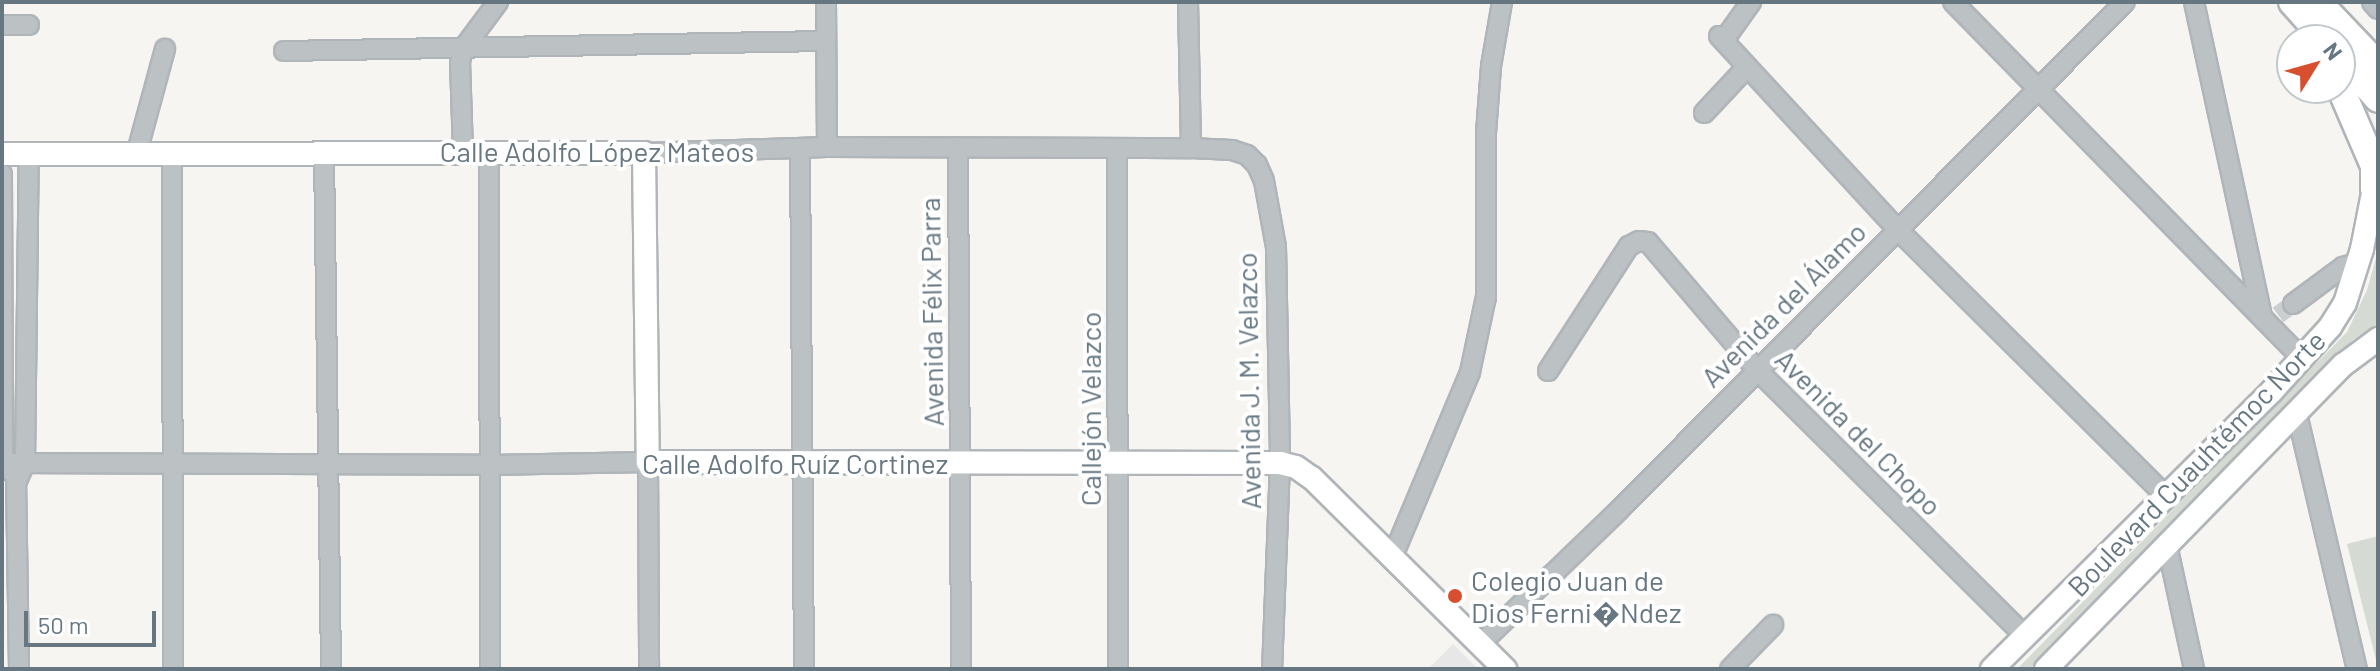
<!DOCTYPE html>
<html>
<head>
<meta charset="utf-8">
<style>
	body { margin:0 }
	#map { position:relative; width:2380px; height:671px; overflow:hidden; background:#f6f5f2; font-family:Barlow,sans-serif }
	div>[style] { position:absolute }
	.built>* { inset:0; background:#e6e7e6 }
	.green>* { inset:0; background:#d5dad2 }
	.minor-tunnel>* { height:18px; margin-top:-9px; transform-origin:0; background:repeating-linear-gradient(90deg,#cbcfd0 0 18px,transparent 0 27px) }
	.roads { filter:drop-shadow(2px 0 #b0b5b9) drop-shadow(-2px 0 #b0b5b9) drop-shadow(0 2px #b0b5b9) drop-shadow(0 -2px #b0b5b9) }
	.minor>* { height:18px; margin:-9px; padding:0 9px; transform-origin:9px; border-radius:9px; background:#bcc1c4 }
	.major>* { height:22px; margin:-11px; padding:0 11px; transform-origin:11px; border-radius:11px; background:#fff }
	.highway>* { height:26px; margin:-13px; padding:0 13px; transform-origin:13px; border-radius:13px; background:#fff }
	.dots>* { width:22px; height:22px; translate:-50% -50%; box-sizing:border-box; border:4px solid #fff; border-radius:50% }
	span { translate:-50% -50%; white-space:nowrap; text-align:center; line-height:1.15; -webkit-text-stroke:8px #fff; paint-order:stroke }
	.street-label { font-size:28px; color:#667782 }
	.poi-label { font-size:28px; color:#667782 }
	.left { translate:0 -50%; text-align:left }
	.frame { position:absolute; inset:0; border:4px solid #667782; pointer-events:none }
	.north { position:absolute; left:2276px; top:24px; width:80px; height:80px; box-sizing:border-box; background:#fff; border:2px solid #c2c9cd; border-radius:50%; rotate:53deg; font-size:22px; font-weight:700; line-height:32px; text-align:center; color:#667782 }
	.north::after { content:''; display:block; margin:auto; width:28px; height:36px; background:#d84f30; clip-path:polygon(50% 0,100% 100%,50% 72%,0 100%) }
	.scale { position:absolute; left:24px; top:611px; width:132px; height:36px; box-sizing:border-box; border:4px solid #667782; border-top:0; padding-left:10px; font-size:24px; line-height:28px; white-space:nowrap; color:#667782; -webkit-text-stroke:6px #fff; paint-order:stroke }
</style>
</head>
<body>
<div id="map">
	<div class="built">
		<div style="clip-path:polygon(1453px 644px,1478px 669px,1428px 669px)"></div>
	</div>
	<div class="green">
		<div style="clip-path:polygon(2378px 251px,2378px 325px,2354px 339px,2029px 669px,2017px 669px,2347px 332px,2367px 290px)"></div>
		<div style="clip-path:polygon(2378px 536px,2378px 668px,2347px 544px)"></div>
	</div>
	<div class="minor-tunnel">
		<div style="left:2278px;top:315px;width:19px;rotate:-36deg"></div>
	</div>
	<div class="roads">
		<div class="minor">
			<div style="left:826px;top:2px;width:145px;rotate:89.6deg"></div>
			<div style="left:1188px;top:2px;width:146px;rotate:88.8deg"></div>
			<div style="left:1953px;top:2px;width:499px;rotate:45.6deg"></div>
			<div style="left:2194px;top:2px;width:321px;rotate:77.8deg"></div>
			<div style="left:2372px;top:2px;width:9px;rotate:49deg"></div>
			<div style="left:2px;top:25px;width:27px"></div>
			<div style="left:1719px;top:36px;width:264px;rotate:47.3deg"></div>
			<div style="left:1898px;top:230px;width:379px;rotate:44.8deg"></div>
			<div style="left:1724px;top:40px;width:47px;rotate:-54.6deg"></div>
			<div style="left:284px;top:51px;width:541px;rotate:-1.06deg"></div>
			<div style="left:1704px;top:113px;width:63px;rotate:-46.9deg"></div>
			<div style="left:958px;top:147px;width:522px;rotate:89.67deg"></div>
			<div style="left:1117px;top:148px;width:521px;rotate:89.89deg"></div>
			<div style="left:800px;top:149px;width:520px;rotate:89.56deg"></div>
			<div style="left:489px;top:151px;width:518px;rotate:89.89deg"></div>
			<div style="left:137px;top:152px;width:107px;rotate:-74.8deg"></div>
			<div style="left:463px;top:152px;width:90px;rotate:-91.9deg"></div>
			<div style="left:460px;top:62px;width:13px;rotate:-77deg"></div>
			<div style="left:463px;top:49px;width:59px;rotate:-53.3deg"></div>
			<div style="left:172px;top:153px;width:516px;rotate:89.89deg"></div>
			<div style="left:324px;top:153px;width:516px;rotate:89.22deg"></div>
			<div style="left:644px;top:153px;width:183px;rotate:-1.9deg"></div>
			<div style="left:827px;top:147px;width:364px;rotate:0.2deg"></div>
			<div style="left:1191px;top:148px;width:41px;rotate:2.8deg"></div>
			<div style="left:1232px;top:150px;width:16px;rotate:18deg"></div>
			<div style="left:1247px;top:155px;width:14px;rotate:45deg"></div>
			<div style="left:1257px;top:165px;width:17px;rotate:66deg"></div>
			<div style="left:1264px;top:181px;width:67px;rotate:79.7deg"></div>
			<div style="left:1276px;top:247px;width:216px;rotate:88.9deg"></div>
			<div style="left:1280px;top:463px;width:206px;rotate:92.2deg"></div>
			<div style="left:2px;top:174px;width:289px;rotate:89.8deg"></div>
			<div style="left:3px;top:463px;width:9px;rotate:54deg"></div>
			<div style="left:2293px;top:304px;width:62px;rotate:-36.5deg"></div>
			<div style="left:2343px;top:267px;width:15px;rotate:-16deg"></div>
			<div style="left:1548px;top:371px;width:149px;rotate:-57.1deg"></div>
			<div style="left:1629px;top:246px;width:11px;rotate:-27deg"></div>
			<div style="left:1639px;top:241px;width:9px;rotate:6deg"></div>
			<div style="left:1648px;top:242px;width:168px;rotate:49.6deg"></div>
			<div style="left:1757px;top:370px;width:378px;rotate:44.8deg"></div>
			<div style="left:2297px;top:414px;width:262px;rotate:76.8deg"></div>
			<div style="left:2px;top:463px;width:489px;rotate:0.2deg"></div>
			<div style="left:491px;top:465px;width:157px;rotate:-1.1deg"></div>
			<div style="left:648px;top:462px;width:207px;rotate:89.7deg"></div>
			<div style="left:2167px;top:545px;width:127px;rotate:77.7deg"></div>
			<div style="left:1392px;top:558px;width:202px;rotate:-67.2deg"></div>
			<div style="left:1470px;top:372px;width:77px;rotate:-78deg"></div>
			<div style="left:1486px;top:297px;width:164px;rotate:-90deg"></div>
			<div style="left:1486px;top:133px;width:67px;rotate:-85.7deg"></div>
			<div style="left:1491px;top:66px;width:65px;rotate:-80.2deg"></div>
			<div style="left:1480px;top:644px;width:192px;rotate:-43.9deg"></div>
			<div style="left:1618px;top:511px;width:718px;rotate:-45.11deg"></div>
			<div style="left:19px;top:669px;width:186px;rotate:-90.9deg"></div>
			<div style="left:16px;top:483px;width:22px;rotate:-66deg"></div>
			<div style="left:25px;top:463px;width:309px;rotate:-89.3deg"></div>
			<div style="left:1730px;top:669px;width:62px;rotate:-45.7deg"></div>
		</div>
		<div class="major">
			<div style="left:2px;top:154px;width:642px;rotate:-0.09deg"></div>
			<div style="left:644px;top:153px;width:309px;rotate:89.3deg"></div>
			<div style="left:648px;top:462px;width:632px;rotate:0.09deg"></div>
			<div style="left:1280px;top:463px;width:16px;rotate:14deg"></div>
			<div style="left:1296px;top:467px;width:19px;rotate:35deg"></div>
			<div style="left:1312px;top:478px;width:272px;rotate:44.7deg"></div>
			<div style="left:1992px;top:669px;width:393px;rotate:-44.8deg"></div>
			<div style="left:2271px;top:392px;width:88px;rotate:-47.8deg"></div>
			<div style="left:2330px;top:327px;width:28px;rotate:-58deg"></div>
			<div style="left:2345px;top:303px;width:57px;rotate:-72.5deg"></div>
			<div style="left:2362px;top:249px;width:62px;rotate:-78.9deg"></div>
			<div style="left:2046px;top:669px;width:425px;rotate:-45.7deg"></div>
			<div style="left:2343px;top:365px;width:44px;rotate:-36.6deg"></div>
		</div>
		<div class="highway">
			<div style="left:2292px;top:2px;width:51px;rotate:48.2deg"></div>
			<div style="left:2318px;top:2px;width:87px;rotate:46.4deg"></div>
			<div style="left:2340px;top:56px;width:57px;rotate:48.5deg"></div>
			<div style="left:2340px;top:87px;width:86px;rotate:66.7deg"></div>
			<div style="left:2378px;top:160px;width:7px;rotate:124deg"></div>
			<div style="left:2374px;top:166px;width:22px;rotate:90deg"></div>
			<div style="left:2374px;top:188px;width:11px;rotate:68deg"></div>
		</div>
	</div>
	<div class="dots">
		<div style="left:1455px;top:596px;background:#d84f30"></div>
	</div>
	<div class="street-label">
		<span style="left:597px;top:151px">Calle Adolfo López Mateos</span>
		<span style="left:1783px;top:304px;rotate:-45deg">Avenida del Álamo</span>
		<span style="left:931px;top:312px;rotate:-91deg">Avenida Félix Parra</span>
		<span style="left:1248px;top:381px;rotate:-91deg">Avenida J. M. Velazco</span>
		<span style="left:1090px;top:409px;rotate:-90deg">Callejón Velazco</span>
		<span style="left:1859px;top:432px;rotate:45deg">Avenida del Chopo</span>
		<span style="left:795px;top:463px">Calle Adolfo Ruíz Cortinez</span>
		<span style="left:2196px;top:463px;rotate:-46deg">Boulevard Cuauhtémoc Norte</span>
	</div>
	<div class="poi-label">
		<span class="left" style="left:1471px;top:596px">Colegio Juan de<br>Dios Ferni�Ndez</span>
	</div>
	<div class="frame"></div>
	<div class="north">N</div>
	<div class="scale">50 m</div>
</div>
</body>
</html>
